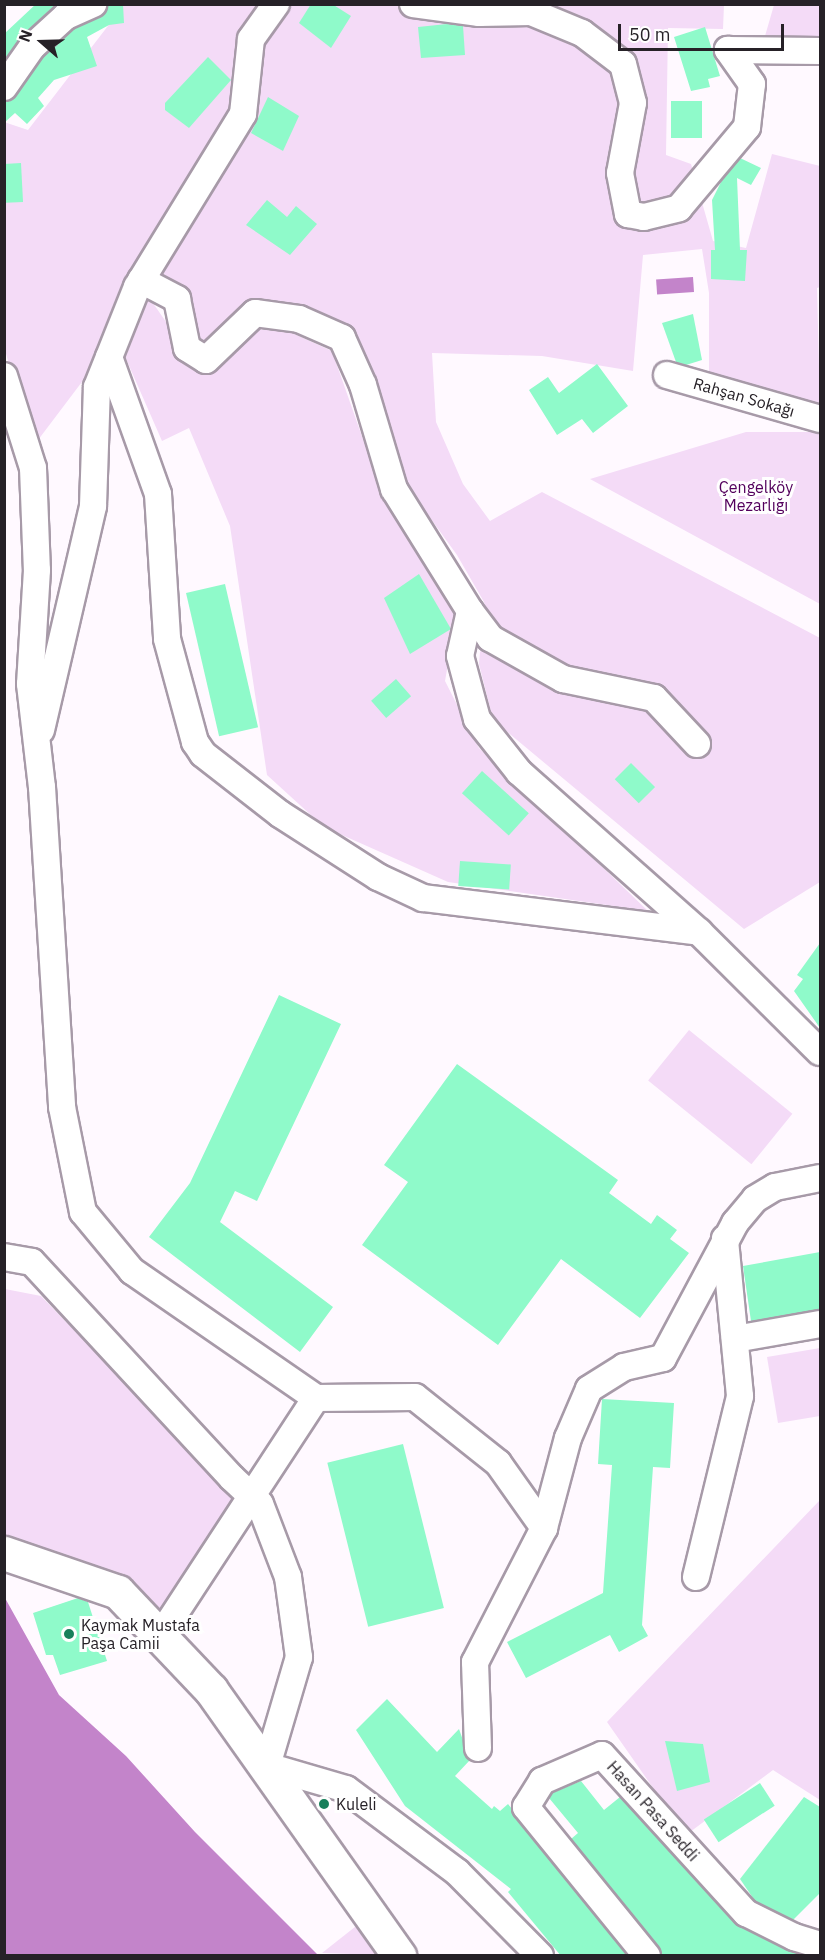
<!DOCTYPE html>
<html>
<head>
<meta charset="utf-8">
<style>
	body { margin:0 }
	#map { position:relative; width:825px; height:1960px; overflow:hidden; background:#fff9ff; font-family:"IBM Plex Sans",sans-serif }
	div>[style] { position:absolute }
	.green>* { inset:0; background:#f4dbf7; transform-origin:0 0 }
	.water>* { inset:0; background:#c384ca; transform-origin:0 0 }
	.building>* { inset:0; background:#8ffaca; transform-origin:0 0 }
	.roads { filter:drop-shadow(2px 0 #a79aa8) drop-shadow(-2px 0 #a79aa8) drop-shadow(0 2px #a79aa8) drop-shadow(0 -2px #a79aa8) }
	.minor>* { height:26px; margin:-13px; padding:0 13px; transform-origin:13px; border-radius:13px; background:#fff }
	.major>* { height:33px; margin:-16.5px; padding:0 16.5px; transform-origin:16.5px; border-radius:16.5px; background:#fff }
	.dots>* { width:16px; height:16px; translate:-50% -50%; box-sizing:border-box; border:3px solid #fff; border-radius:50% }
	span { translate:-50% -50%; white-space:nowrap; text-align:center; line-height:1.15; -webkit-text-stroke:6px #fff; paint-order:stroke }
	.street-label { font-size:16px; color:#262127 }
	.park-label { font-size:16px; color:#53005c }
	.poi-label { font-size:16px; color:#262127 }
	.left { translate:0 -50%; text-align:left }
	.frame { position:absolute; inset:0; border:6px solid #262127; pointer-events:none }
	.north { position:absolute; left:12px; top:12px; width:60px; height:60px; -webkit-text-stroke:4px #fff; paint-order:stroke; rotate:290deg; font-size:16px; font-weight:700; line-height:24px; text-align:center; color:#262127 }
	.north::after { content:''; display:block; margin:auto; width:21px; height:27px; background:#262127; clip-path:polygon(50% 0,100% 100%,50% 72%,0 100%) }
	.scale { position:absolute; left:618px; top:24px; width:166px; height:27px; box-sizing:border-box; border:3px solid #262127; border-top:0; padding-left:8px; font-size:18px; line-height:21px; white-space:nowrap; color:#262127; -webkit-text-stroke:4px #fff; paint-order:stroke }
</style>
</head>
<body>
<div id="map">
	<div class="green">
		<div style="clip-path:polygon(124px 5px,268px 5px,233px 114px,100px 358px,32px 448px,5px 350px,4px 122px,28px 130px)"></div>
		<div style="clip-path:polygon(288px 5px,724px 5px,723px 29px,668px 28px,666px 155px,691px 164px,713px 241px,746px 248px,772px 154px,820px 166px,820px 287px,817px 288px,820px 406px,709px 379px,709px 293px,702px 249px,643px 255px,633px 371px,542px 356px,432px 353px,436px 422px,463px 484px,490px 521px,542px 492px,820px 638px,820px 882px,744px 929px,493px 720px,479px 664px,480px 652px,490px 638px,484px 602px,457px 555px,407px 486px,353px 329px,306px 309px,250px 304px,206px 348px,195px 341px,155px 273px,250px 119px,263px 46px)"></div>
		<div style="clip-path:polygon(774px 5px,820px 5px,820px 57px,807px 42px,765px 36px)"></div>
		<div style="clip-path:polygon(148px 296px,201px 372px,256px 329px,290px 332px,332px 351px,384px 499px,458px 608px,445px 681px,479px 748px,648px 911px,448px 882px,324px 827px,267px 775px,230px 526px,189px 428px,162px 441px,123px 352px)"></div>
		<div style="clip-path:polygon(746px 432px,820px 432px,820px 604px,590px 479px)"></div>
		<div style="left:689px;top:1030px;width:133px;height:65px;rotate:39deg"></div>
		<div style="clip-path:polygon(5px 1289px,41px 1296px,237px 1499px,162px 1619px,5px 1541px)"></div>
		<div style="clip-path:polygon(820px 1348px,820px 1416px,778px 1423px,767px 1357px)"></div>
		<div style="clip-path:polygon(820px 1500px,820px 1800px,773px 1770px,686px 1835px,607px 1722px)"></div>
		<div style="clip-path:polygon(360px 1923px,380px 1955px,322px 1953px)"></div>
	</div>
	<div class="water">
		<div style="left:693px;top:277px;width:15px;height:37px;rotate:86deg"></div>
		<div style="clip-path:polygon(5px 1598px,59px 1695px,126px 1756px,195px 1832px,318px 1955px,5px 1955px)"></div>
	</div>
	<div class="building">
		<div style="clip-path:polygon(36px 4px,56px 4px,22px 36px,4px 60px,4px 34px)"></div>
		<div style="clip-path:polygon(108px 4px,123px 4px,124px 23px,109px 25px,87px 37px,97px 66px,54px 80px,38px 98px,44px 106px,27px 124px,15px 113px,4px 123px,4px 102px,16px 96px,43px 57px,74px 29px,105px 13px)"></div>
		<div style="clip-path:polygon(311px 4px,332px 4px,351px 16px,331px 48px,299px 23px)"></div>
		<div style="clip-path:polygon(447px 24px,463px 26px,465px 55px,421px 58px,418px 27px)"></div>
		<div style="clip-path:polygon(705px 27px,720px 76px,708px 79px,710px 87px,691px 91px,674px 37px)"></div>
		<div style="clip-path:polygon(208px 57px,231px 80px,189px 128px,165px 110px,165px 103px)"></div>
		<div style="clip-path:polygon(268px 97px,299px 116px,283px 151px,251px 133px)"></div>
		<div style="left:702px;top:101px;width:37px;height:31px;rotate:90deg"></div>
		<div style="clip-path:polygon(740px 158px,761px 168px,751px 185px,737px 178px,740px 250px,747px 250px,745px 281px,711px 279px,711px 250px,715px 250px,712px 200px,721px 182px)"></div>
		<div style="left:21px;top:163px;width:39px;height:17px;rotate:87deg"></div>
		<div style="clip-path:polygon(267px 200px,287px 217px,296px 206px,317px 224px,290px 255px,246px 225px)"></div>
		<div style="clip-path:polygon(693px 314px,702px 360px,686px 365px,676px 362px,662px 323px)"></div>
		<div style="clip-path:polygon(597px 364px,628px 406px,593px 433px,582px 419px,557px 435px,529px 390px,548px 377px,559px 393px)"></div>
		<div style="clip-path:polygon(419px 574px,451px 629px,410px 654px,384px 598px)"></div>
		<div style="left:225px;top:584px;width:147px;height:40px;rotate:77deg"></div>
		<div style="left:396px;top:679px;width:23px;height:33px;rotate:49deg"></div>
		<div style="left:631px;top:763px;width:34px;height:23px;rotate:45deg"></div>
		<div style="left:482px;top:771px;width:63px;height:30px;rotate:42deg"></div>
		<div style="left:460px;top:861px;width:51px;height:25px;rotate:4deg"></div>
		<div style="clip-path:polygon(820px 943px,820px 1028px,794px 991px,803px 979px,797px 975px)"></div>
		<div style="clip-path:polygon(279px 995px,341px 1024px,257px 1201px,235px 1191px,220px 1222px,333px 1307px,300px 1352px,149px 1237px,190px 1183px)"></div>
		<div style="clip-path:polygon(457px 1064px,618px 1180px,609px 1193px,651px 1224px,657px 1215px,677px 1230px,670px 1239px,689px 1253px,640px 1318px,561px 1259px,498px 1345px,362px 1245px,408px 1182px,384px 1165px)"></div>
		<div style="clip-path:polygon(820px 1252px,820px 1309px,751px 1321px,743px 1266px)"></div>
		<div style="clip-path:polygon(602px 1399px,674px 1403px,670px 1468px,653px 1467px,642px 1625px,648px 1636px,619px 1652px,610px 1635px,526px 1678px,507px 1642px,603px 1593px,612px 1465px,598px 1464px)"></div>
		<div style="left:403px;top:1444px;width:169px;height:78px;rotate:76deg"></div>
		<div style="clip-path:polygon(78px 1598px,88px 1602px,107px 1661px,60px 1675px,53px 1655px,46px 1655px,33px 1613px)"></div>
		<div style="clip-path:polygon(387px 1699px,437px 1752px,459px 1729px,470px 1760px,455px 1776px,492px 1809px,494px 1806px,500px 1811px,508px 1804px,627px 1956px,561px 1956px,508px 1892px,511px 1889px,405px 1806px,356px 1730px)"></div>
		<div style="clip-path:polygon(665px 1741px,703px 1744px,710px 1782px,677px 1791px)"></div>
		<div style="clip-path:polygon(581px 1781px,604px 1810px,620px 1797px,735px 1923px,803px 1956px,662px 1956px,659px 1947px,571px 1839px,578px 1833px,549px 1798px,552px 1793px)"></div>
		<div style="left:760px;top:1783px;width:27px;height:67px;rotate:57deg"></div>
		<div style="clip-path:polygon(804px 1797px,820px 1807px,820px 1893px,793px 1920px,755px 1901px,740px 1879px)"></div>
	</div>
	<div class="roads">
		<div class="minor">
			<div style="left:413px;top:4px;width:67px;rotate:7.8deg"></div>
			<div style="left:479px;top:13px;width:52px;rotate:-1.1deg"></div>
			<div style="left:531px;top:12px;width:55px;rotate:22.4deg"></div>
			<div style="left:582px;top:33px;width:51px;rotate:37.1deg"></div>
			<div style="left:623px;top:64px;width:40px;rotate:75.6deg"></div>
			<div style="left:633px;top:103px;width:71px;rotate:100.5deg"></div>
			<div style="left:620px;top:173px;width:42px;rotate:79deg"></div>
			<div style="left:628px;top:214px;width:16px;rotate:11deg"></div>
			<div style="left:644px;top:217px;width:36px;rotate:-14deg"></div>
			<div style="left:679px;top:208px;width:106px;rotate:-50deg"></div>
			<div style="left:747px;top:127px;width:43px;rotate:-83.4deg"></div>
			<div style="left:752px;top:84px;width:42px;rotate:-125.2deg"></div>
			<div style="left:728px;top:50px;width:92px;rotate:0.6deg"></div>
			<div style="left:4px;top:87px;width:49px;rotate:-55deg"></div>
			<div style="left:32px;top:47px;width:46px;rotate:-42.4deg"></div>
			<div style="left:66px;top:16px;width:30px;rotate:-24deg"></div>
			<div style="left:141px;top:280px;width:41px;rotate:27.8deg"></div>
			<div style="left:177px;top:299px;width:50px;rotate:78.5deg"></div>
			<div style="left:187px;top:348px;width:22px;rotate:32deg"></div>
			<div style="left:206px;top:360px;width:68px;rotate:-43.8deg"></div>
			<div style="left:255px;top:313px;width:44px;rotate:7.8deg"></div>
			<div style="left:299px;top:319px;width:47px;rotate:23.8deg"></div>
			<div style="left:342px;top:338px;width:51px;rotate:65.9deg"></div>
			<div style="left:363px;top:385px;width:109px;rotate:73.4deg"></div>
			<div style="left:394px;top:489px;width:144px;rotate:58.1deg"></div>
			<div style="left:470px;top:611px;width:34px;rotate:53deg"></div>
			<div style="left:490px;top:638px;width:84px;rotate:29.3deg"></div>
			<div style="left:563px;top:679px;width:93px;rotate:11.8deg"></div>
			<div style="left:654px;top:698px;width:63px;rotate:46.9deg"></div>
			<div style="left:109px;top:357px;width:145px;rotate:70.3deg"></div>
			<div style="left:158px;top:494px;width:145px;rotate:86.4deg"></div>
			<div style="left:167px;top:639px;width:107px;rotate:74.8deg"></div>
			<div style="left:195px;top:742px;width:14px;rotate:56deg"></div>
			<div style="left:203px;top:754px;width:98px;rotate:37.9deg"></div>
			<div style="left:280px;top:814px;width:117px;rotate:32.7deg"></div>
			<div style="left:378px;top:877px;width:50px;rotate:25deg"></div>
			<div style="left:423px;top:898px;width:278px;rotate:7deg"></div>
			<div style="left:699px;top:932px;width:170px;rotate:44.8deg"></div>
			<div style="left:667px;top:375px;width:159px;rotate:16deg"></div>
			<div style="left:4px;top:376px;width:96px;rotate:72.5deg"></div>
			<div style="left:33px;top:468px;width:102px;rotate:87.8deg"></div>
			<div style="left:37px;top:570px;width:114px;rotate:93.5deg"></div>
			<div style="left:30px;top:684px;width:104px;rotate:83.4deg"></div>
			<div style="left:42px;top:787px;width:321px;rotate:86.4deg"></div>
			<div style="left:62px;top:1107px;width:107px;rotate:78.7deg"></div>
			<div style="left:83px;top:1212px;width:77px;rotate:50.3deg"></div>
			<div style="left:132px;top:1271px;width:224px;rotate:34.6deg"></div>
			<div style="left:470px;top:611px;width:46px;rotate:102.5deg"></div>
			<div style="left:460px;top:656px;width:65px;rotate:74.9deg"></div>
			<div style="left:477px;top:719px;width:68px;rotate:51.6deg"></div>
			<div style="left:519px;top:772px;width:241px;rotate:41.6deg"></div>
			<div style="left:41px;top:730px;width:230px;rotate:-76.9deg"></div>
			<div style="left:93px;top:506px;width:119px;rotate:-88.1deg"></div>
			<div style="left:97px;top:387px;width:108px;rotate:-68.2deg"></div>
			<div style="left:137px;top:287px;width:203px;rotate:-58.5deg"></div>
			<div style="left:243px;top:114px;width:75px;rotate:-83.9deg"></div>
			<div style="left:251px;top:39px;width:43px;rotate:-54.5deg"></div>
			<div style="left:4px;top:1257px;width:28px;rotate:10deg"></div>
			<div style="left:32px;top:1262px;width:294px;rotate:47.2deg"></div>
			<div style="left:232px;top:1478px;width:38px;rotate:43deg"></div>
			<div style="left:260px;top:1504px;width:78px;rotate:69deg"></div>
			<div style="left:288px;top:1577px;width:81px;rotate:82.2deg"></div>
			<div style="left:299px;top:1657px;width:114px;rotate:106.4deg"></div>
			<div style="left:267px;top:1766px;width:82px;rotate:16.2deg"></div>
			<div style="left:346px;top:1789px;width:139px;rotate:36.8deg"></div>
			<div style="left:457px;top:1872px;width:118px;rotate:45.3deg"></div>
			<div style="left:735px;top:1339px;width:86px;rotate:-10deg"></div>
			<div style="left:544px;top:1528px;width:93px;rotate:-75.1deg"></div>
			<div style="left:568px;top:1438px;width:53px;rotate:-66.8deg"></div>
			<div style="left:589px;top:1389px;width:41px;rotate:-32.2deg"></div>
			<div style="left:624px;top:1367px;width:40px;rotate:-13deg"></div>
			<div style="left:663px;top:1358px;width:153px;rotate:-61.9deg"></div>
			<div style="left:735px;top:1223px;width:31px;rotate:-50deg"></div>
			<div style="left:755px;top:1199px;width:23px;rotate:-31deg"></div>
			<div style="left:775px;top:1187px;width:46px;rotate:-11.3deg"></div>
			<div style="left:696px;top:1577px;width:186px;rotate:-76.3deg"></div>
			<div style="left:740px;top:1396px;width:158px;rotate:-95.5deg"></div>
			<div style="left:160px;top:1636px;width:285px;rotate:-56.8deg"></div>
			<div style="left:316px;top:1398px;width:99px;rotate:-0.6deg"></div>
			<div style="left:415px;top:1397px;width:106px;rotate:38.5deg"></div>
			<div style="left:498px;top:1463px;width:80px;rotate:54.7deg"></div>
			<div style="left:544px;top:1528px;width:151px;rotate:117.2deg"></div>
			<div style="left:475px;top:1662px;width:86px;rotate:88deg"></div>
			<div style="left:647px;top:1956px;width:192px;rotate:-129.1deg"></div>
			<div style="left:526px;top:1807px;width:31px;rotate:-58deg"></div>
			<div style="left:542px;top:1781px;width:65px;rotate:-23.4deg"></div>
			<div style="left:602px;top:1755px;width:214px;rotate:47.7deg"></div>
			<div style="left:746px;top:1913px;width:54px;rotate:26.6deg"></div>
			<div style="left:794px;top:1937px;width:27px;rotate:17deg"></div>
		</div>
		<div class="major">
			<div style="left:4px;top:1553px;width:120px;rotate:18.9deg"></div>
			<div style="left:118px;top:1592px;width:135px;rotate:46.5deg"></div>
			<div style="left:211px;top:1690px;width:326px;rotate:54.7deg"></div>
		</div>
	</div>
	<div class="dots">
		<div style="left:69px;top:1634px;background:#18805b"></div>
		<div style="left:324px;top:1804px;background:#18805b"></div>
	</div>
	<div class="street-label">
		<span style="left:744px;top:397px;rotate:16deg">Rahşan Sokağı</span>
		<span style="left:653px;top:1811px;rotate:48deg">Hasan Pasa Seddi</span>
	</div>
	<div class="park-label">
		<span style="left:756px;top:496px">Çengelköy<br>Mezarlığı</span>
	</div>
	<div class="poi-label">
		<span class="left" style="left:81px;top:1634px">Kaymak Mustafa<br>Paşa Camii</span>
		<span class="left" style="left:336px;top:1804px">Kuleli</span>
	</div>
	<div class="frame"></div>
	<div class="north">N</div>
	<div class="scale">50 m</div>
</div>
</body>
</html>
